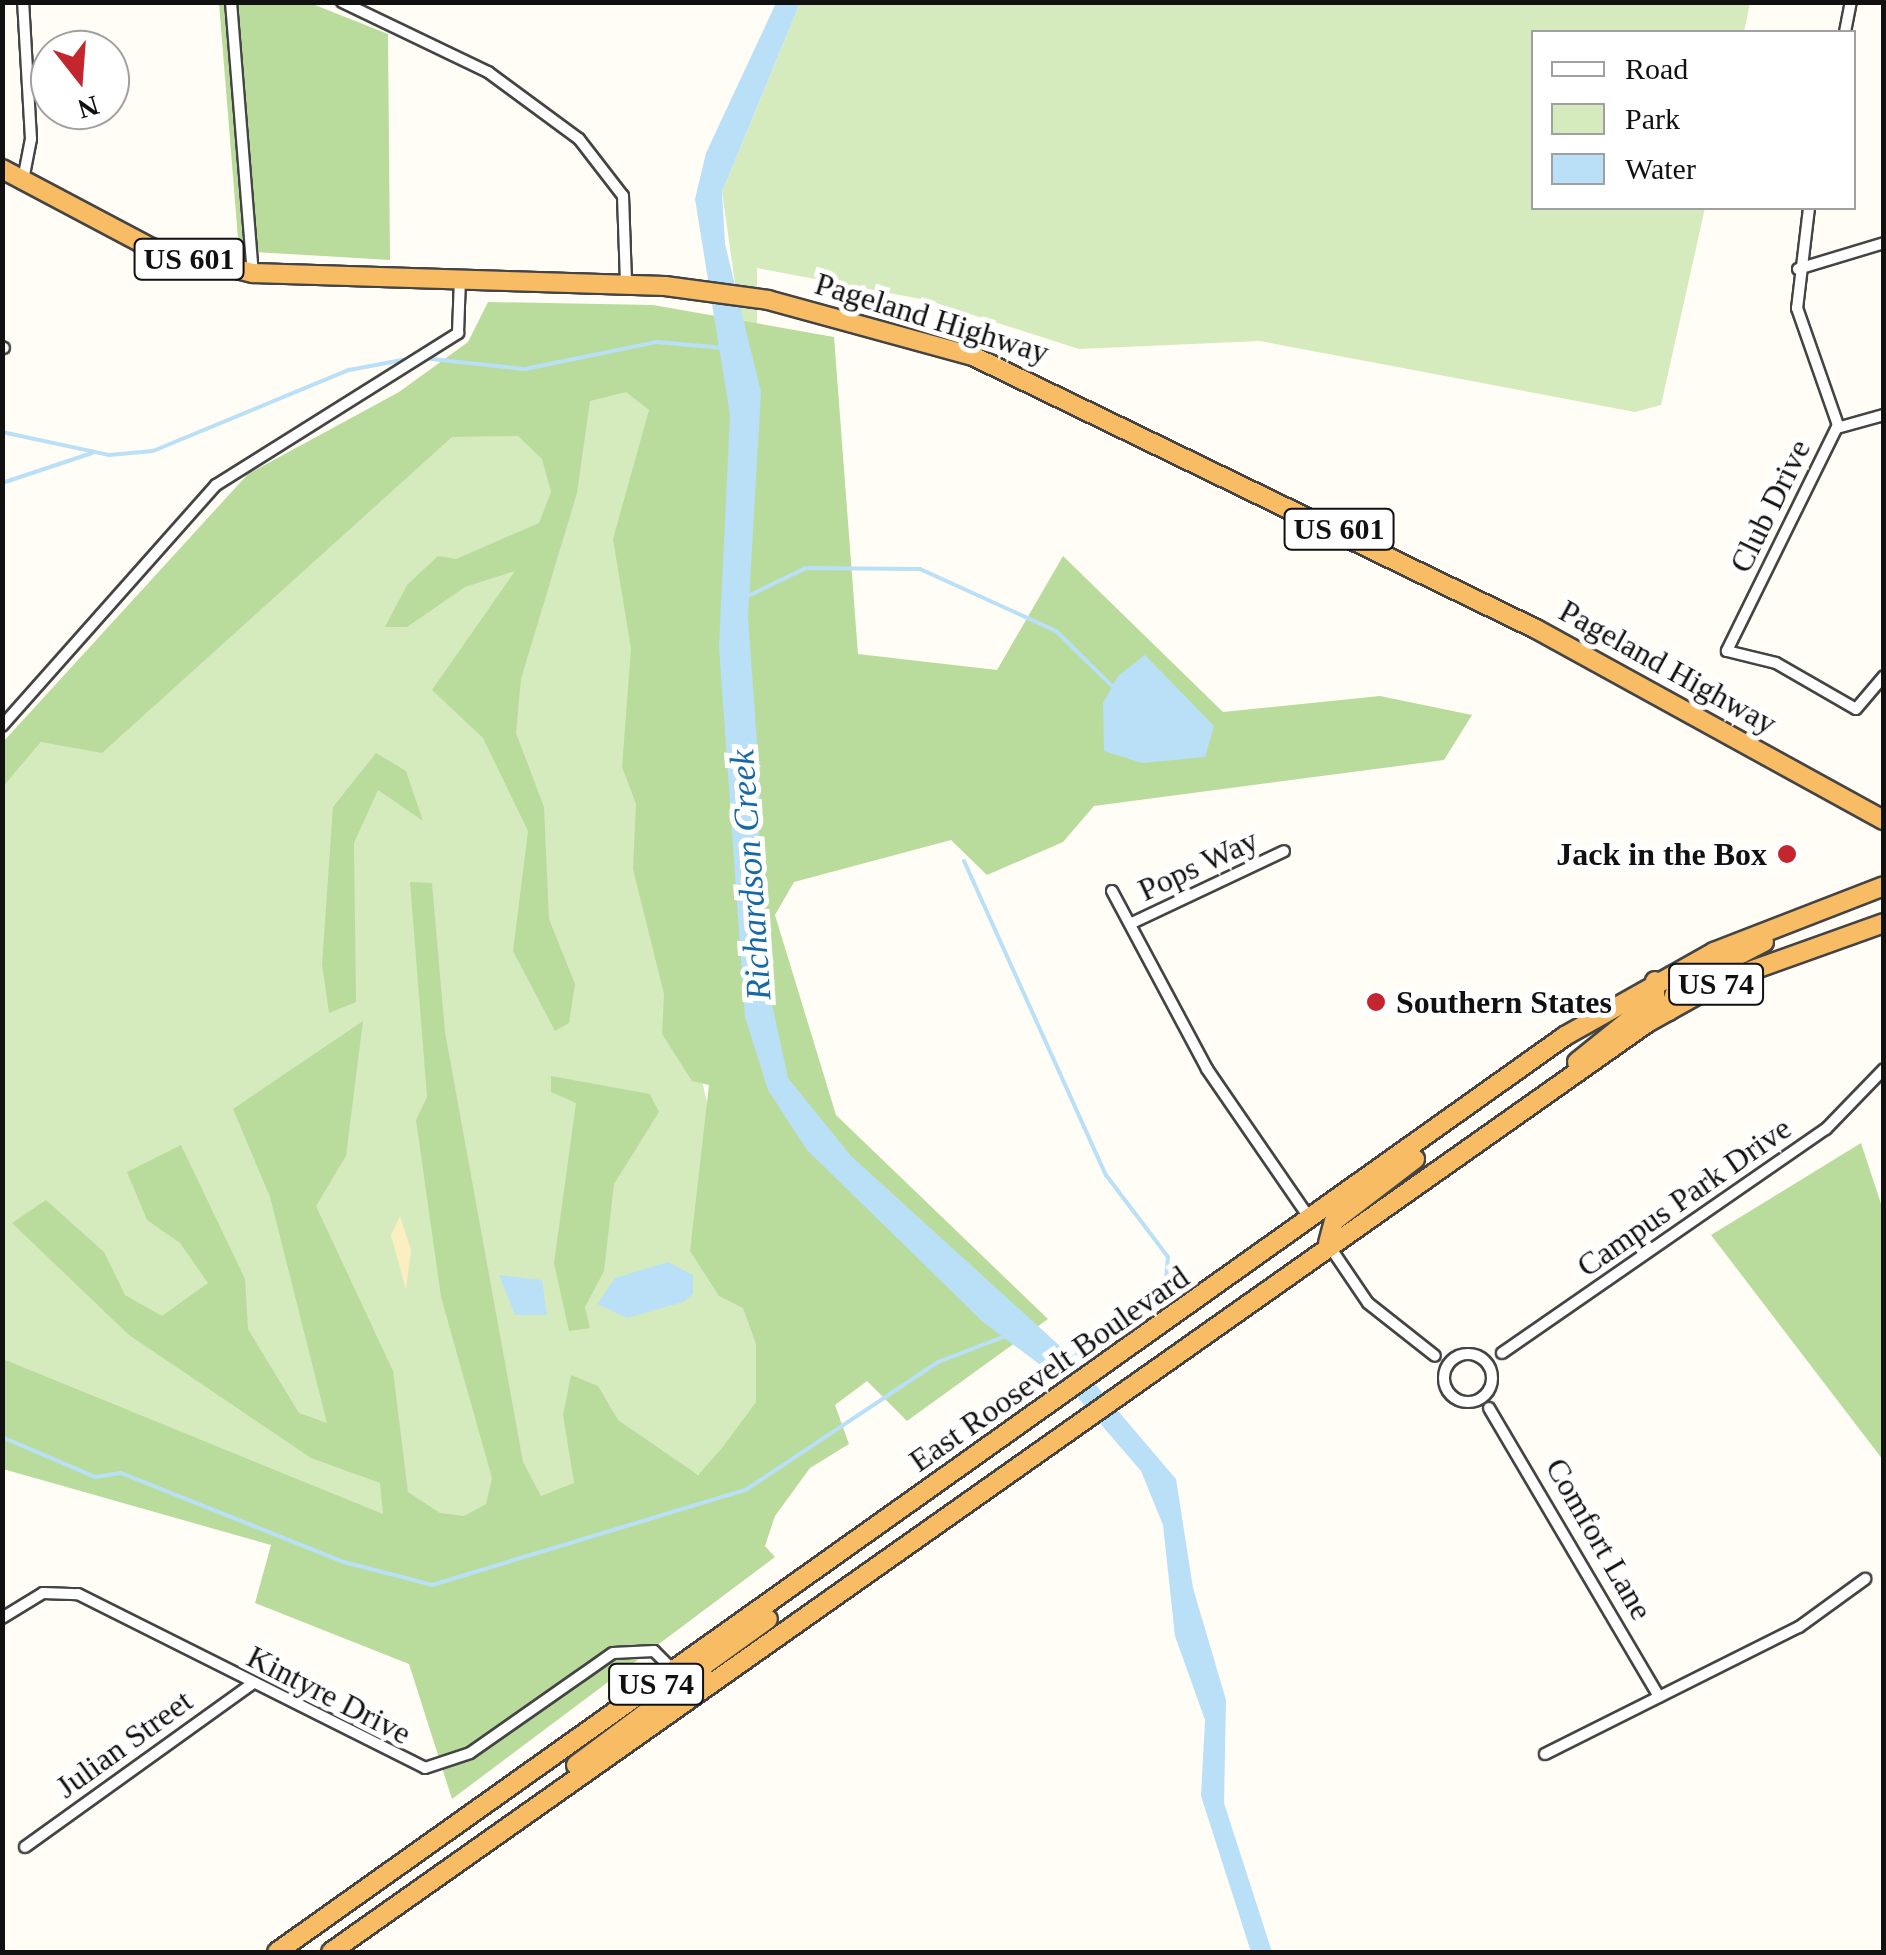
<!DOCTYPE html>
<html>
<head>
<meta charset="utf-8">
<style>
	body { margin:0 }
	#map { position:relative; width:1886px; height:1955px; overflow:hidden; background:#fffdf5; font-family:Georgia,serif }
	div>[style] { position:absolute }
	.green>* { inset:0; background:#d5ebbd }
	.forest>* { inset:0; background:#b9dc9c }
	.sand>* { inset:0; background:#fbeec1 }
	.water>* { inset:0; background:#b9e0f7 }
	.stream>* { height:4px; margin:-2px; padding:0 2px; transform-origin:2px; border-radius:2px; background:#b9e0f7 }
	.roads { filter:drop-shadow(2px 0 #444) drop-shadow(-2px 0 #444) drop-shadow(0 2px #444) drop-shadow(0 -2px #444) }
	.minor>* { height:10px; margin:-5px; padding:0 5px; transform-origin:5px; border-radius:5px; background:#fff }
	.minor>.ring { margin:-5px; padding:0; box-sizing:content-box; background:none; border:10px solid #fff; border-radius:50% }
	.trunk>* { height:18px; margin:-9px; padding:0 9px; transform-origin:9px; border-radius:9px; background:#f7bc64 }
	.dots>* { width:28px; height:28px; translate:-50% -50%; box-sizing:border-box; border:5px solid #fff; border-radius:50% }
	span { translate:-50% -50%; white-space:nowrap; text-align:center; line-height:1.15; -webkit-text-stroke:10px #fff; paint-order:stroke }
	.shield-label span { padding:2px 8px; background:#fff; border:2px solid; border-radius:8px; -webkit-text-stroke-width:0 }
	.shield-label { font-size:30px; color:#111; font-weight:700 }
	.street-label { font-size:32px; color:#111 }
	.poi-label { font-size:32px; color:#111; font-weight:700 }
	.right { translate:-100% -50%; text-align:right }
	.left { translate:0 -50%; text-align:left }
	.water-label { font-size:35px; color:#1768a6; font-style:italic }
	.frame { position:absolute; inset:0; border:5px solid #111; pointer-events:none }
	.legend { position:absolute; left:1531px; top:30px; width:325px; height:180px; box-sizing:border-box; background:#fff; border:2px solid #a0a0a0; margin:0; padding:12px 18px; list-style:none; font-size:30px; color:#111 }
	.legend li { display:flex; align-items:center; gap:20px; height:50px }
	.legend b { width:50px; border:2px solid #a0a0a0 }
	.north { position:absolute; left:30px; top:30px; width:100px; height:100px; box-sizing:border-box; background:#fff; border:2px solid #a0a0a0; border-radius:50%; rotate:163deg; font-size:28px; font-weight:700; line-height:40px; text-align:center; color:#111 }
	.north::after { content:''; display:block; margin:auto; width:35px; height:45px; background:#c4262e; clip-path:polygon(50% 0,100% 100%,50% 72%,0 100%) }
</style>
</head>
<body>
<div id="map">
	<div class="green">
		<div style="clip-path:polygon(800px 3px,1750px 3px,1744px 32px,1534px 32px,1534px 208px,1705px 208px,1661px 405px,1635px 412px,1260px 341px,1079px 349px,926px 300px,757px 268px,757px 323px,662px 914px,782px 1415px,714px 1470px,439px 1538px,3px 1360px,3px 787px,41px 742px,472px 419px,741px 325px,722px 192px)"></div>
	</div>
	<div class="forest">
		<div style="clip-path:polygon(219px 3px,310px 3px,388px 34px,390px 260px,239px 251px)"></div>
		<div style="clip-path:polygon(488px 302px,653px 305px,834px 337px,858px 654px,997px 670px,1063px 556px,1223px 712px,1380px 696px,1472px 715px,1444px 760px,1094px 806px,1063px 842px,987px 875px,951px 840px,794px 882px,775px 915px,836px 1115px,1048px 1319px,907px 1421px,867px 1381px,835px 1405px,849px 1444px,810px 1468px,775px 1516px,765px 1546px,775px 1557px,452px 1799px,409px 1664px,255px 1603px,271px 1545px,3px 1469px,3px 1359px,383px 1514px,380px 1483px,311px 1458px,129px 1335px,12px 1223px,46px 1200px,104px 1252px,125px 1295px,162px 1316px,208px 1283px,180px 1243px,147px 1220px,127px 1172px,181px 1145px,245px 1279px,248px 1329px,299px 1413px,327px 1423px,270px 1197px,233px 1109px,363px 1021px,346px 1156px,316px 1206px,393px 1371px,408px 1492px,440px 1513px,464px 1516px,486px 1504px,492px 1478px,441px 1297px,416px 1120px,427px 1097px,410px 882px,432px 883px,445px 1032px,523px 1462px,541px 1496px,574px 1483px,563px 1415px,571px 1375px,598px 1386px,618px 1420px,698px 1475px,722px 1448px,756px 1402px,756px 1344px,743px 1308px,719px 1296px,690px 1251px,709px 1085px,692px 1081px,662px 1034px,664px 994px,633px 869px,636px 804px,622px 767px,631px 649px,613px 539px,649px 410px,626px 392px,590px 401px,577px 493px,521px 679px,516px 733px,544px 807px,549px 919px,575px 984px,569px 1023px,555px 1031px,513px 951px,528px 831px,483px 738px,432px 690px,515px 571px,465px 587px,407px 627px,385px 627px,407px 585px,438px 556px,456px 559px,539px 523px,551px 492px,542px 459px,518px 436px,452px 437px,102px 753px,41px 742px,3px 787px,3px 742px,248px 474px,399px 392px,468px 342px)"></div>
		<div style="clip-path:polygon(376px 753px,406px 771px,423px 821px,378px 790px,354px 843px,356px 1002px,329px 1013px,322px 964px,333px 807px)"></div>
		<div style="clip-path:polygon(551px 1076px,650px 1094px,659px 1112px,614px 1184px,604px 1271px,585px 1307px,590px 1328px,569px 1331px,554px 1263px,576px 1103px,551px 1092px)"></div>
		<div style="clip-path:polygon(1861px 1143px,1883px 1210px,1883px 1460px,1711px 1235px)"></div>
	</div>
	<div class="sand">
		<div style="clip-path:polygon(400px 1216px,411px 1250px,406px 1290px,391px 1235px)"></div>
	</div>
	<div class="water">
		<div style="clip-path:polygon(776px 3px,800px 3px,722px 192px,725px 244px,761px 392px,748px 617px,760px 785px,757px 935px,788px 1078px,851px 1156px,1072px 1357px,1176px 1479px,1193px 1588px,1226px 1700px,1224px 1803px,1272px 1952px,1251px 1952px,1201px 1796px,1205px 1720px,1175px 1636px,1163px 1525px,1141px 1471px,1066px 1384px,983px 1322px,807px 1150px,768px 1090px,745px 1017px,719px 646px,730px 415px,695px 199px,706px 153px)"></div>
		<div style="clip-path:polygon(1145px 655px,1214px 726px,1205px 757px,1142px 763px,1104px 751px,1103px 703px,1118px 676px)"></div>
		<div style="clip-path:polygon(668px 1262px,693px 1275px,693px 1294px,683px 1302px,627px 1318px,597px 1304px,615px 1278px)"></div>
		<div style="clip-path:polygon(499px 1275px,542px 1280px,547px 1315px,515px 1315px)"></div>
	</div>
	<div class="stream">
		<div style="left:423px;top:358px;width:103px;rotate:6.2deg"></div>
		<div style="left:525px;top:369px;width:135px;rotate:-11.6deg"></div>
		<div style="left:657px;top:342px;width:67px;rotate:5.1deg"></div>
		<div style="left:2px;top:432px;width:109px;rotate:12.1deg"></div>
		<div style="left:109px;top:455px;width:44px;rotate:-5.2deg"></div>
		<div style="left:153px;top:451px;width:212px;rotate:-22.5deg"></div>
		<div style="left:349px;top:370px;width:65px;rotate:-10.6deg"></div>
		<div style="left:2px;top:483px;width:95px;rotate:-18.4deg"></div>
		<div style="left:748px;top:596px;width:64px;rotate:-25.8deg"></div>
		<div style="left:806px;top:568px;width:114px;rotate:0.5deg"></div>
		<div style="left:920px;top:569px;width:149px;rotate:24.5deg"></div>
		<div style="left:1056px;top:631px;width:78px;rotate:44.5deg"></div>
		<div style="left:964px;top:861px;width:345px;rotate:65.7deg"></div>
		<div style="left:1106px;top:1175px;width:103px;rotate:52.9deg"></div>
		<div style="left:1168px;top:1257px;width:34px;rotate:95deg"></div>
		<div style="left:1165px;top:1291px;width:117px;rotate:144.4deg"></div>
		<div style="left:2px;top:1437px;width:101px;rotate:23.3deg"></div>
		<div style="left:95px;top:1477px;width:26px;rotate:-9deg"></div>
		<div style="left:121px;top:1473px;width:240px;rotate:21.8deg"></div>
		<div style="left:344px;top:1562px;width:91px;rotate:14.6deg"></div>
		<div style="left:432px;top:1585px;width:329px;rotate:-16.9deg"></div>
		<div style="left:747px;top:1489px;width:229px;rotate:-33.6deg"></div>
		<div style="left:938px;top:1362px;width:73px;rotate:-20.9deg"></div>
	</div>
	<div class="roads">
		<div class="minor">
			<div style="left:231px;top:2px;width:272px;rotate:85.4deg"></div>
			<div style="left:342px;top:2px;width:162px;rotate:25.6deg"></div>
			<div style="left:488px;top:72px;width:113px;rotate:36.4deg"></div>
			<div style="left:579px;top:139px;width:72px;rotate:52.3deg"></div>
			<div style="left:623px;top:196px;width:88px;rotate:88deg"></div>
			<div style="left:1845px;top:32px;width:31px;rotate:-79deg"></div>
			<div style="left:23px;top:180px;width:42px;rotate:-79deg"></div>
			<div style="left:31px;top:139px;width:137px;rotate:-93.3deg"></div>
			<div style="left:1809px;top:208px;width:101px;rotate:96.8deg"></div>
			<div style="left:1797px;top:308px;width:124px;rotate:70.7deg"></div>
			<div style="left:1838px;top:425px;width:252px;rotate:116.2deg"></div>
			<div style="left:1727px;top:651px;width:50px;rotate:13.8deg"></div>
			<div style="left:1776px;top:663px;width:92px;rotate:29.9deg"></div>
			<div style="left:1856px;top:709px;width:43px;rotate:-49.7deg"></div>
			<div style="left:1798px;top:269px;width:90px;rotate:-16.8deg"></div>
			<div style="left:2px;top:347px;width:2px;rotate:27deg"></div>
			<div style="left:1837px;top:428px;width:49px;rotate:-15.5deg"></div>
			<div style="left:2px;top:726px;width:322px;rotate:-48.4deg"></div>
			<div style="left:216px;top:485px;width:286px;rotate:-32.1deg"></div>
			<div style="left:458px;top:333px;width:54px;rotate:-87.9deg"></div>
			<div style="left:1112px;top:891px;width:202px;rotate:61.9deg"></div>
			<div style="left:1207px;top:1069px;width:182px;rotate:55.5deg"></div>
			<div style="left:1132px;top:923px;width:168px;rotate:-25.3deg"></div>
			<div style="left:1328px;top:1244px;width:71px;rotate:55.9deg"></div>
			<div style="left:1368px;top:1303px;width:85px;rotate:38.3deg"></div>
			<div style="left:1502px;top:1353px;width:394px;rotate:-34.7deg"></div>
			<div style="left:1826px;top:1129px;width:83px;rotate:-46deg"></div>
			<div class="ring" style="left:1444px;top:1354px;width:38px;height:38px"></div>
			<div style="left:1489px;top:1408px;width:335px;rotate:59.5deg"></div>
			<div style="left:2px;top:1618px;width:48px;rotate:-31.4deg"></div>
			<div style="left:43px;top:1593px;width:35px;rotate:2deg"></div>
			<div style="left:78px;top:1594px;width:388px;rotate:26.6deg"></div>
			<div style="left:425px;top:1768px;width:47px;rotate:-18.4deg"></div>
			<div style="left:470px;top:1753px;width:174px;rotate:-35deg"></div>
			<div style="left:613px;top:1653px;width:41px;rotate:-2.8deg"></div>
			<div style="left:654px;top:1651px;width:28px;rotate:45deg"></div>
			<div style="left:1545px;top:1754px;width:284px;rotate:-26.6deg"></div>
			<div style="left:1799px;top:1627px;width:82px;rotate:-36deg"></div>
			<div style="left:25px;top:1847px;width:281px;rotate:-35.7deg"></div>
		</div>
		<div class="trunk">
			<div style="left:2px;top:169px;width:169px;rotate:27.9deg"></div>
			<div style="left:151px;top:248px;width:105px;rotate:13.8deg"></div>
			<div style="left:253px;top:273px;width:412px;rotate:1.8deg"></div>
			<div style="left:665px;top:286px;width:104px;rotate:7.7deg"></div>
			<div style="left:768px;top:300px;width:213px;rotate:15.3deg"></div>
			<div style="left:973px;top:356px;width:626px;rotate:25.87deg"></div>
			<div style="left:1536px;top:629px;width:397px;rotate:28.8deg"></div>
			<div style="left:1669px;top:1011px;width:25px;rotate:-72deg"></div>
			<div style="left:1677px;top:987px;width:98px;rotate:-27.3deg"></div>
			<div style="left:1577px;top:1062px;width:100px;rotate:-38.9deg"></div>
			<div style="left:1655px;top:999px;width:18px;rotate:-90deg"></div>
			<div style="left:1328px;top:1243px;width:23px;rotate:-75deg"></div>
			<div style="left:1334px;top:1221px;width:102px;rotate:-37.4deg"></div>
			<div style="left:698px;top:1692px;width:26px;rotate:-79deg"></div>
			<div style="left:703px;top:1666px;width:80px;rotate:-35.9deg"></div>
			<div style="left:576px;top:1765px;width:117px;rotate:-36.7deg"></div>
			<div style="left:670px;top:1695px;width:24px;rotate:-81deg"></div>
			<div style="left:277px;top:1952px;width:1581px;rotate:-35.42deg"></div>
			<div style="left:1565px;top:1036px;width:171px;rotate:-29.4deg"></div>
			<div style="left:1714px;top:952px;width:182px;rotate:-21.2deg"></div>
			<div style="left:331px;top:1952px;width:1611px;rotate:-35.22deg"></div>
			<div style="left:1647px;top:1023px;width:86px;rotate:-29.2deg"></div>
			<div style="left:1722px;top:981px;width:172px;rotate:-19.7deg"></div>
		</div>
	</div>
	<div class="dots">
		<div style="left:1787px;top:854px;background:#c4262e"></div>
		<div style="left:1376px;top:1002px;background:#c4262e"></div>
	</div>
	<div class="shield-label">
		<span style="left:189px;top:259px">US 601</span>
		<span style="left:1339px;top:529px">US 601</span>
		<span style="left:1716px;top:984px">US 74</span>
		<span style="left:656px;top:1684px">US 74</span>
	</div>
	<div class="street-label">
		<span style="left:932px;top:318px;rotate:17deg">Pageland Highway</span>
		<span style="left:1770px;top:506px;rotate:-64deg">Club Drive</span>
		<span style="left:1668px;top:667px;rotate:29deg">Pageland Highway</span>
		<span style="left:1198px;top:865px;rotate:-25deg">Pops Way</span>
		<span style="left:1684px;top:1197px;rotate:-35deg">Campus Park Drive</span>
		<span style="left:1049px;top:1369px;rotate:-35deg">East Roosevelt Boulevard</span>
		<span style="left:1599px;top:1539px;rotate:60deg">Comfort Lane</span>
		<span style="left:329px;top:1695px;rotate:27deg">Kintyre Drive</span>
		<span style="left:124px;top:1744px;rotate:-36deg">Julian Street</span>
	</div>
	<div class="poi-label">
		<span class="right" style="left:1767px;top:854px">Jack in the Box</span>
		<span class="left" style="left:1396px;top:1002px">Southern States</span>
	</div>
	<div class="water-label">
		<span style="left:751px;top:875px;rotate:-94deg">Richardson Creek</span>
	</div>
	<div class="frame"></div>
	<ul class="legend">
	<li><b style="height:12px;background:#fff"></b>Road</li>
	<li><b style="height:28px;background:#d5ebbd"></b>Park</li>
	<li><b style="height:28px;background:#b9e0f7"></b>Water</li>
	</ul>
	<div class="north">N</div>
</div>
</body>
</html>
